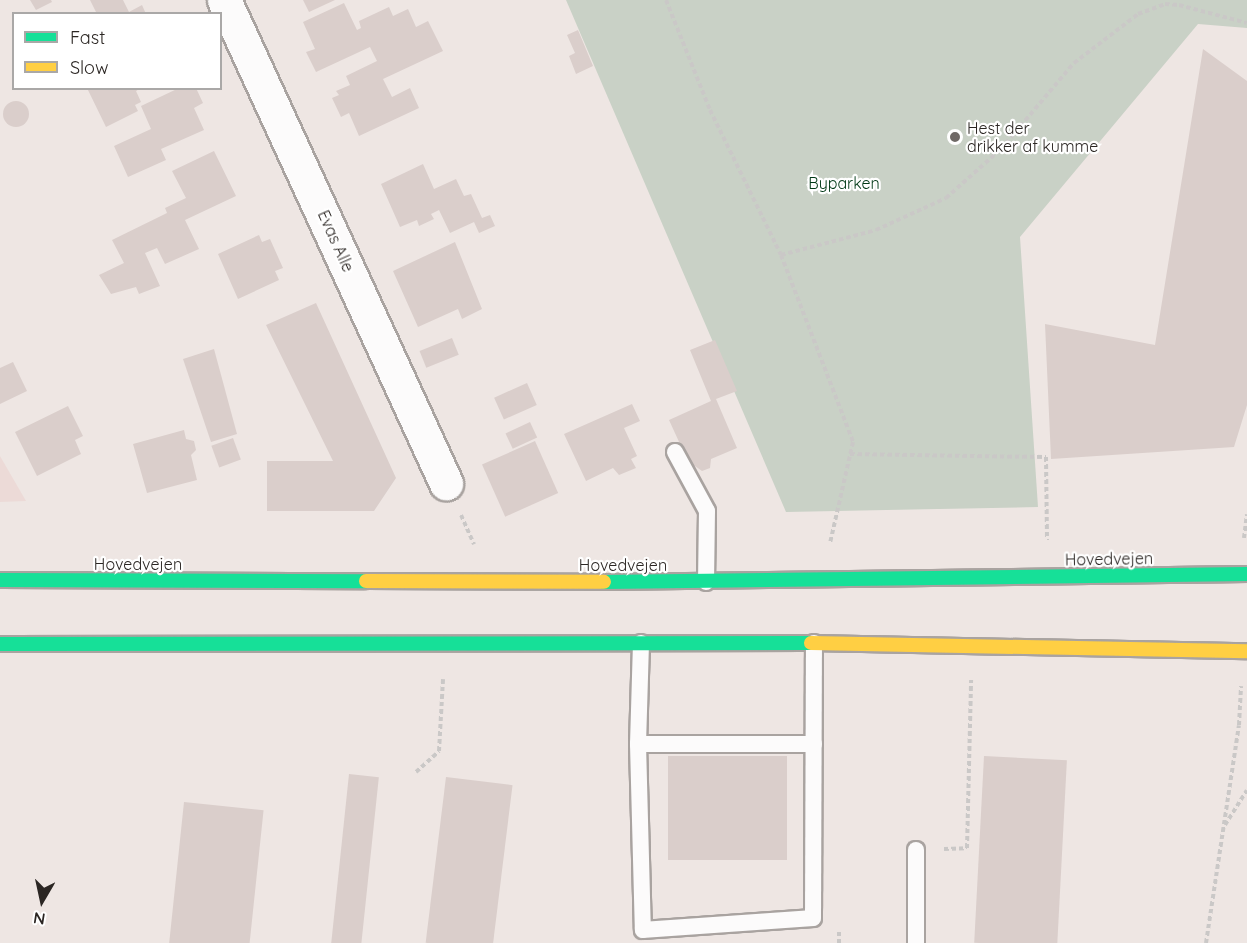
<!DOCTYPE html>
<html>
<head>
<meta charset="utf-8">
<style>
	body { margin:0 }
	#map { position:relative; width:1247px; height:943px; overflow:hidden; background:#eee6e3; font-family:Quicksand,sans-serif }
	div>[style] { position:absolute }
	.industrial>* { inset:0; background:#ecdad7 }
	.green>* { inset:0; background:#c9d1c6 }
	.building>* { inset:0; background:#dacecb; transform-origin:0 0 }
	.round { border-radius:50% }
	.path>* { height:4px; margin-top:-2px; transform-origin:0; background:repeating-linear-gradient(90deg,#cac8c7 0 4.5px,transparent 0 7.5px) }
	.roads { filter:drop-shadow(2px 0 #a9a3a0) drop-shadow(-2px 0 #a9a3a0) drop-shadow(0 2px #a9a3a0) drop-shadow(0 -2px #a9a3a0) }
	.lane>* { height:16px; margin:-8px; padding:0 8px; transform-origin:8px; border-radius:8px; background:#fcfbfb }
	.street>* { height:33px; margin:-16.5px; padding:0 16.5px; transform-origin:16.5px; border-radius:16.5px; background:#fcfbfb }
	.fast>* { height:14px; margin:-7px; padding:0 7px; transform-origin:7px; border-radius:7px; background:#16e098 }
	.slow>* { height:14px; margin:-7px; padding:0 7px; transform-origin:7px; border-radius:7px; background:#ffcf43 }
	.dots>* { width:16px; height:16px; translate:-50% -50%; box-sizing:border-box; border:3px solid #fff; border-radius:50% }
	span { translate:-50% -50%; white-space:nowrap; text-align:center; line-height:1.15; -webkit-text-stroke:4.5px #fff; paint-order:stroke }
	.poi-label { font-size:16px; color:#2b2623 }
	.left { translate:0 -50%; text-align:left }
	.park-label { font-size:16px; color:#003916 }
	.street-label { font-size:16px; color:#2b2623 }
	.legend { position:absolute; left:12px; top:12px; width:210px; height:78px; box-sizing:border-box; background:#fff; border:2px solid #aaa8a7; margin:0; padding:8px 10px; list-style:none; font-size:18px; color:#2b2623 }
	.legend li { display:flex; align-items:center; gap:12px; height:30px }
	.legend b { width:30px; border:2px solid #aaa8a7 }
	.north { position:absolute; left:12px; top:871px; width:60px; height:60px; -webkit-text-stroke:4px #fff; paint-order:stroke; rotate:189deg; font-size:16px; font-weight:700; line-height:24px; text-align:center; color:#2b2623 }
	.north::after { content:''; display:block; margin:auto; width:21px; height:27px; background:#2b2623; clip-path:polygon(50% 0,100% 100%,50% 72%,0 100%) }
</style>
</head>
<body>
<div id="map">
	<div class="industrial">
		<div style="clip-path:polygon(0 456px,26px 501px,0 502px)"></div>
	</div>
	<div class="green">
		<div style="clip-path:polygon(566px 0,1247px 0,1247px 28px,1198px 24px,1020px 237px,1038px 507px,786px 512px)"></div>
	</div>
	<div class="building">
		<div style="clip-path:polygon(30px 0,51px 0,52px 2px,36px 10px)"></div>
		<div style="clip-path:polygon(90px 0,123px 0,129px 12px,142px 5px,146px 14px,97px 14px)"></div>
		<div style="clip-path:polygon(303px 0,335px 0,309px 12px)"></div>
		<div style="clip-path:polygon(344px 3px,357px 30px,361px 28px,359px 21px,389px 7px,393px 16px,408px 9px,416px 27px,428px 21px,443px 51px,383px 79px,392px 97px,410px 88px,419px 108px,359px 136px,349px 113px,341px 117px,332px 98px,339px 95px,336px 91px,350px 85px,346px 76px,377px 61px,370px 47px,316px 72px,306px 52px,315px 49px,303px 22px)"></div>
		<div style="clip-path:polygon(578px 30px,593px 66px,576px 74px,569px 56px,575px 53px,567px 35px)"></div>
		<div style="clip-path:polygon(1203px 49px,1247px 81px,1247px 405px,1234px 447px,1051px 459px,1045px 324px,1155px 345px)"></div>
		<div style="clip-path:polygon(87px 88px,141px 88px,136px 91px,141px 102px,135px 105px,138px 111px,106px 127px)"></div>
		<div style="clip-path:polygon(179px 88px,196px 88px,203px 103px,194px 108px,204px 130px,161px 149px,166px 160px,128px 177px,114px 146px,151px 129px,141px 106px)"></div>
		<div class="round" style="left:3px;top:101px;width:26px;height:26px"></div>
		<div style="clip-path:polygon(214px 151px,236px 196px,185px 220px,199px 249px,165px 264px,157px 248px,145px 253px,160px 286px,139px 294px,136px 287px,111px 294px,99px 275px,124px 263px,112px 240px,167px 213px,165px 208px,186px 198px,172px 171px)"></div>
		<div style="clip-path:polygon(423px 164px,434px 189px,456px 179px,464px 196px,471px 194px,482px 218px,490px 215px,495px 226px,479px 233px,474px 222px,450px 233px,439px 210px,431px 214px,434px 219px,419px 226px,417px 220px,400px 227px,381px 184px)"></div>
		<div style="clip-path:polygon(259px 235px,262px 242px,270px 239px,283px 268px,275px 271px,279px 280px,238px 299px,218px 254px)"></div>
		<div style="clip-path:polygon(455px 242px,482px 309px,462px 319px,458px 309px,418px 327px,393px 271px)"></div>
		<div style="clip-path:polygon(316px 303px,396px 478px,374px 511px,267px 511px,267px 461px,333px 461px,266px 325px)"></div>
		<div style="left:452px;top:338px;width:18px;height:35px;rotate:68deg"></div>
		<div style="clip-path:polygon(715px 340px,737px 391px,716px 399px,737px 448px,711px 459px,710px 468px,702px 471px,695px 466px,691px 468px,669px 420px,711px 401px,690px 350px)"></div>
		<div style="clip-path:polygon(214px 349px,237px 434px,211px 442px,183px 359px)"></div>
		<div style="clip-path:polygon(13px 362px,27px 391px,0 404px,0 368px)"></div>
		<div style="left:527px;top:383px;width:24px;height:36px;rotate:66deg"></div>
		<div style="clip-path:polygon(632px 404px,640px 421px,624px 428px,637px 456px,631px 459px,636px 468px,619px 475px,613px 468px,586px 481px,564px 434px)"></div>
		<div style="clip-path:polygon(68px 406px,83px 436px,75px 440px,81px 454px,37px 476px,15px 432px)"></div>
		<div style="left:530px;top:422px;width:17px;height:27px;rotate:65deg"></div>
		<div style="clip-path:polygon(184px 430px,186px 439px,194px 441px,196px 450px,191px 455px,197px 480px,147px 493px,133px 444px)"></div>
		<div style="left:233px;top:438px;width:23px;height:23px;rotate:70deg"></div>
		<div style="left:535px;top:441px;width:57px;height:58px;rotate:66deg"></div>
		<div style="left:668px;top:756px;width:119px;height:104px"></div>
		<div style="left:984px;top:756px;width:83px;height:187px;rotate:3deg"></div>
		<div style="left:349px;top:774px;width:30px;height:170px;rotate:6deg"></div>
		<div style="left:446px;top:777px;width:67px;height:167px;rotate:7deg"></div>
		<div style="left:184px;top:802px;width:80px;height:142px;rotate:6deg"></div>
	</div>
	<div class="path">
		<div style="left:666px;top:0;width:118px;rotate:68.2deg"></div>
		<div style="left:710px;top:110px;width:161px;rotate:63.9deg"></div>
		<div style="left:781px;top:255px;width:200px;rotate:68.9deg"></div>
		<div style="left:853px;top:442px;width:104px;rotate:102.8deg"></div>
		<div style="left:781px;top:255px;width:98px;rotate:-14.7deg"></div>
		<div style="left:876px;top:230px;width:77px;rotate:-24.6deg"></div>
		<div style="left:946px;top:198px;width:74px;rotate:-41.7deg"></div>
		<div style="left:1001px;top:149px;width:113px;rotate:-49.7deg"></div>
		<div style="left:1074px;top:63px;width:81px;rotate:-37.4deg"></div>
		<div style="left:1138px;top:14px;width:29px;rotate:-20deg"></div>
		<div style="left:1165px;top:4px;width:14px;rotate:4deg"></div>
		<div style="left:1179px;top:5px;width:70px;rotate:14.8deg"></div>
		<div style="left:850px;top:454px;width:196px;rotate:0.9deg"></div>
		<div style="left:1046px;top:457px;width:83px;rotate:89.3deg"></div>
		<div style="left:461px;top:515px;width:32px;rotate:66deg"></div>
		<div style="left:1244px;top:538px;width:24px;rotate:-83deg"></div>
		<div style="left:416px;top:772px;width:31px;rotate:-42deg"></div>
		<div style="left:439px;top:751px;width:72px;rotate:-86.8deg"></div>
		<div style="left:1225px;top:825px;width:41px;rotate:-57.8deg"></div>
		<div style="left:944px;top:849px;width:23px;rotate:-2deg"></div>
		<div style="left:967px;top:848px;width:168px;rotate:-88.6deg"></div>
		<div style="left:839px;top:943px;width:11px;rotate:-90deg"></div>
		<div style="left:1206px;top:943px;width:220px;rotate:-81.4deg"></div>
		<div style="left:1239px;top:725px;width:39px;rotate:-87deg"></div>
	</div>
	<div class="roads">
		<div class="lane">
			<div style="left:675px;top:452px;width:67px;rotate:61.5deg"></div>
			<div style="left:707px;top:511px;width:71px;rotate:90.8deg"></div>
			<div style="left:641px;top:643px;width:101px;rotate:91.7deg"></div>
			<div style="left:638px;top:744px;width:186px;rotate:88.5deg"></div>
			<div style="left:643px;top:930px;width:170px;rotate:-4deg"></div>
			<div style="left:813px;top:918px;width:275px;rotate:-89.8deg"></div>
			<div style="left:638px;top:744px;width:176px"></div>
			<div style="left:916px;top:943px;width:93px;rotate:-90deg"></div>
		</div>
		<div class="street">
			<div style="left:224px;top:0;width:532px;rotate:65.32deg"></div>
		</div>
		<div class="fast">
			<div style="left:0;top:580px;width:366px;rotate:0.2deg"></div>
			<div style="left:604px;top:582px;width:643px;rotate:-0.71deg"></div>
			<div style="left:0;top:644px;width:811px;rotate:-0.07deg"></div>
		</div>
		<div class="slow">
			<div style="left:366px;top:581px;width:238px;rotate:0.2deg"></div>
			<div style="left:811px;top:643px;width:436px;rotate:1.1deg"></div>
		</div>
	</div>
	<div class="dots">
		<div style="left:955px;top:137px;background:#6f6966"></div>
	</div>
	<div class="poi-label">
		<span class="left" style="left:967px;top:137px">Hest der<br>drikker af kumme</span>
	</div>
	<div class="park-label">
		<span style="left:844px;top:183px">Byparken</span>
	</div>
	<div class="street-label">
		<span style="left:336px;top:241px;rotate:66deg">Evas Alle</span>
		<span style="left:1109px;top:559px;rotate:-1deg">Hovedvejen</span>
		<span style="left:138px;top:564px">Hovedvejen</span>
		<span style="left:623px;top:565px">Hovedvejen</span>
	</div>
	<ul class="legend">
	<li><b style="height:8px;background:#16e098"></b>Fast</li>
	<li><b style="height:8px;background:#ffcf43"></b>Slow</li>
	</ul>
	<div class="north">N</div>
</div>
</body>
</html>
